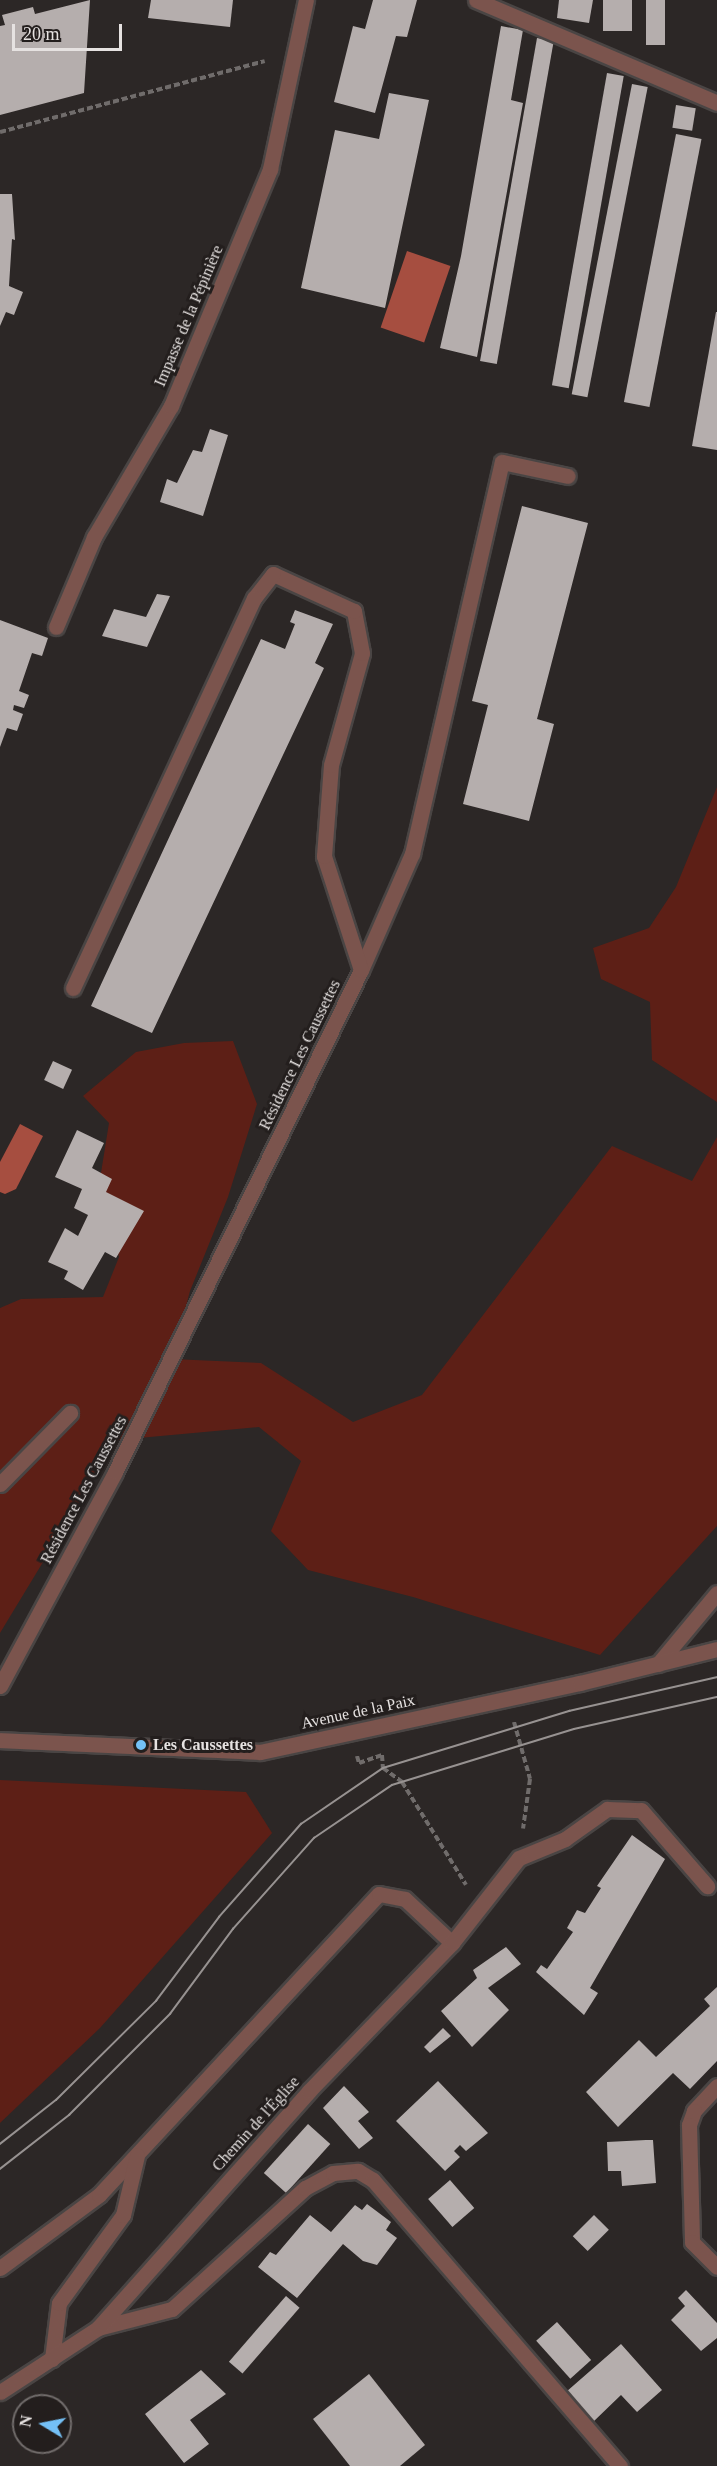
<!DOCTYPE html>
<html>
<head>
<meta charset="utf-8">
<style>
	body { margin:0 }
	#map { position:relative; width:717px; height:2466px; overflow:hidden; background:#2c2726; font-family:Georgia,serif }
	div>[style] { position:absolute }
	.green>* { inset:0; background:#5d1f16 }
	.water>* { inset:0; background:#a64e40; transform-origin:0 0 }
	.building>* { inset:0; background:#b5aead; transform-origin:0 0 }
	.path>* { height:4px; margin-top:-2px; transform-origin:0; background:repeating-linear-gradient(90deg,#706c6b 0 6px,transparent 0 9px) }
	.roads { filter:drop-shadow(2px 0 #4a4544) drop-shadow(-2px 0 #4a4544) drop-shadow(0 2px #4a4544) drop-shadow(0 -2px #4a4544) }
	.service>* { height:15px; margin:-7.5px; padding:0 7.5px; transform-origin:7.5px; border-radius:7.5px; background:#7b544d }
	.minor>* { height:15px; margin:-7.5px; padding:0 7.5px; transform-origin:7.5px; border-radius:7.5px; background:#7b544d }
	.tertiary>* { height:15px; margin:-7.5px; padding:0 7.5px; transform-origin:7.5px; border-radius:7.5px; background:#7b544d }
	.tram>* { height:1.5px; margin:-0.75px; padding:0 0.75px; transform-origin:0.75px; border-radius:0.75px; background:#979291 }
	.dots>* { width:16px; height:16px; translate:-50% -50%; box-sizing:border-box; border:3px solid #231e1d; border-radius:50% }
	span { translate:-50% -50%; white-space:nowrap; text-align:center; line-height:1.15; -webkit-text-stroke:6px #231e1d; paint-order:stroke }
	.street-label { font-size:16px; color:#e6e2e1 }
	.poi-label { font-size:16px; color:#e6e2e1; font-weight:700 }
	.left { translate:0 -50%; text-align:left }
	.north { position:absolute; left:12px; top:2394px; width:60px; height:60px; box-sizing:border-box; background:#231e1d; border:2px solid #716c6b; border-radius:50%; rotate:280deg; font-size:16px; font-weight:700; line-height:24px; text-align:center; color:#e6e2e1 }
	.north::after { content:''; display:block; margin:auto; width:21px; height:27px; background:#74c0f6; clip-path:polygon(50% 0,100% 100%,50% 72%,0 100%) }
	.scale { position:absolute; left:12px; top:24px; width:110px; height:27px; box-sizing:border-box; border:3px solid #e6e2e1; border-top:0; padding-left:8px; font-size:18px; line-height:21px; white-space:nowrap; color:#e6e2e1; -webkit-text-stroke:4px #231e1d; paint-order:stroke }
</style>
</head>
<body>
<div id="map">
	<div class="green">
		<div style="clip-path:polygon(717px 787px,717px 1102px,652px 1060px,650px 1002px,601px 979px,593px 948px,649px 928px,676px 887px)"></div>
		<div style="clip-path:polygon(233px 1041px,257px 1104px,228px 1197px,190px 1291px,172px 1359px,261px 1363px,353px 1422px,422px 1395px,612px 1146px,692px 1181px,717px 1137px,717px 1526px,600px 1655px,413px 1597px,308px 1570px,271px 1531px,301px 1461px,259px 1427px,117px 1440px,0 1633px,0 1308px,21px 1299px,103px 1297px,119px 1257px,100px 1179px,109px 1123px,83px 1096px,136px 1052px,184px 1043px)"></div>
		<div style="clip-path:polygon(0 1780px,246px 1792px,272px 1833px,100px 2028px,0 2123px)"></div>
	</div>
	<div class="water">
		<div style="left:407px;top:251px;width:46px;height:81px;rotate:19deg"></div>
		<div style="clip-path:polygon(20px 1124px,43px 1136px,16px 1189px,5px 1194px,0 1192px,0 1162px)"></div>
	</div>
	<div class="building">
		<div style="clip-path:polygon(90px 0,84px 93px,0 115px,0 26px,5px 25px,2px 15px,33px 7px,35px 14px)"></div>
		<div style="clip-path:polygon(151px 0,233px 0,230px 27px,148px 18px)"></div>
		<div style="clip-path:polygon(373px 0,417px 0,407px 37px,396px 36px,375px 113px,334px 102px,353px 26px,365px 29px)"></div>
		<div style="clip-path:polygon(559px 0,593px 0,589px 23px,557px 18px)"></div>
		<div style="left:603px;top:0;width:29px;height:31px"></div>
		<div style="left:646px;top:0;width:19px;height:45px"></div>
		<div style="clip-path:polygon(501px 26px,523px 30px,511px 100px,523px 103px,477px 357px,440px 348px,461px 256px)"></div>
		<div style="left:537px;top:38px;width:17px;height:328px;rotate:10deg"></div>
		<div style="left:607px;top:73px;width:17px;height:317px;rotate:10deg"></div>
		<div style="left:632px;top:84px;width:16px;height:316px;rotate:11deg"></div>
		<div style="clip-path:polygon(389px 93px,429px 100px,385px 308px,301px 288px,335px 130px,379px 139px)"></div>
		<div style="left:676px;top:105px;width:20px;height:23px;rotate:9deg"></div>
		<div style="left:676px;top:134px;width:26px;height:273px;rotate:11deg"></div>
		<div style="clip-path:polygon(0 194px,12px 194px,15px 240px,12px 239px,9px 286px,23px 292px,14px 315px,6px 312px,0 326px)"></div>
		<div style="clip-path:polygon(716px 312px,717px 312px,717px 450px,692px 446px)"></div>
		<div style="clip-path:polygon(210px 429px,228px 435px,203px 516px,160px 502px,167px 479px,177px 483px,193px 450px,202px 452px)"></div>
		<div style="clip-path:polygon(522px 506px,588px 523px,537px 719px,554px 724px,529px 821px,463px 804px,488px 705px,472px 701px)"></div>
		<div style="clip-path:polygon(157px 594px,170px 596px,147px 647px,102px 636px,114px 609px,146px 617px)"></div>
		<div style="clip-path:polygon(295px 610px,333px 624px,315px 663px,324px 668px,152px 1033px,91px 1006px,261px 639px,285px 649px,295px 624px,290px 622px)"></div>
		<div style="clip-path:polygon(0 620px,48px 638px,42px 656px,32px 653px,19px 691px,29px 695px,24px 708px,14px 705px,13px 710px,23px 714px,17px 731px,7px 728px,0 747px)"></div>
		<div style="left:53px;top:1061px;width:21px;height:21px;rotate:25deg"></div>
		<div style="clip-path:polygon(77px 1130px,104px 1143px,92px 1168px,112px 1179px,106px 1192px,144px 1211px,116px 1258px,105px 1252px,83px 1290px,64px 1279px,68px 1271px,48px 1262px,65px 1228px,78px 1236px,88px 1215px,74px 1208px,82px 1189px,55px 1177px)"></div>
		<div style="clip-path:polygon(632px 1835px,665px 1859px,590px 1988px,598px 1993px,584px 2015px,536px 1972px,541px 1965px,547px 1969px,573px 1932px,567px 1928px,577px 1910px,585px 1913px,601px 1888px,597px 1886px)"></div>
		<div style="clip-path:polygon(506px 1947px,521px 1964px,488px 1988px,509px 2010px,472px 2047px,441px 2011px,477px 1978px,473px 1970px)"></div>
		<div style="clip-path:polygon(717px 1987px,717px 2061px,690px 2089px,673px 2073px,618px 2127px,586px 2092px,639px 2040px,656px 2057px,710px 2006px,704px 1999px)"></div>
		<div style="clip-path:polygon(443px 2028px,451px 2036px,430px 2053px,424px 2047px)"></div>
		<div style="clip-path:polygon(438px 2081px,488px 2133px,466px 2151px,460px 2145px,454px 2151px,460px 2157px,445px 2171px,396px 2121px)"></div>
		<div style="clip-path:polygon(344px 2086px,369px 2112px,358px 2121px,373px 2138px,359px 2149px,323px 2108px)"></div>
		<div style="left:308px;top:2124px;width:30px;height:66px;rotate:42deg"></div>
		<div style="clip-path:polygon(646px 2140px,653px 2140px,656px 2183px,622px 2186px,621px 2171px,608px 2171px,607px 2142px)"></div>
		<div style="left:450px;top:2180px;width:37px;height:29px;rotate:49deg"></div>
		<div style="clip-path:polygon(367px 2204px,391px 2222px,386px 2230px,397px 2238px,377px 2265px,363px 2261px,343px 2244px,297px 2298px,258px 2267px,270px 2252px,276px 2255px,310px 2215px,331px 2232px,355px 2205px,362px 2210px)"></div>
		<div style="left:594px;top:2215px;width:21px;height:30px;rotate:45deg"></div>
		<div style="clip-path:polygon(686px 2290px,717px 2323px,717px 2338px,701px 2351px,671px 2320px,685px 2306px,678px 2298px)"></div>
		<div style="left:286px;top:2296px;width:18px;height:87px;rotate:41deg"></div>
		<div style="left:557px;top:2322px;width:51px;height:28px;rotate:48deg"></div>
		<div style="clip-path:polygon(621px 2344px,662px 2390px,637px 2412px,621px 2395px,593px 2422px,566px 2392px)"></div>
		<div style="clip-path:polygon(201px 2370px,226px 2394px,190px 2420px,209px 2444px,184px 2463px,145px 2414px)"></div>
		<div style="clip-path:polygon(369px 2374px,425px 2445px,400px 2466px,350px 2466px,313px 2419px)"></div>
	</div>
	<div class="path">
		<div style="left:0;top:132px;width:274px;rotate:-15deg"></div>
		<div style="left:514px;top:1722px;width:59px;rotate:74.3deg"></div>
		<div style="left:530px;top:1779px;width:50px;rotate:98deg"></div>
		<div style="left:357px;top:1756px;width:7px;rotate:74deg"></div>
		<div style="left:359px;top:1763px;width:24px;rotate:-19deg"></div>
		<div style="left:382px;top:1755px;width:13px;rotate:86deg"></div>
		<div style="left:383px;top:1768px;width:24px;rotate:36deg"></div>
		<div style="left:402px;top:1782px;width:121px;rotate:58.1deg"></div>
	</div>
	<div class="roads">
		<div class="service">
			<div style="left:476px;top:0;width:262px;rotate:23.1deg"></div>
			<div style="left:519px;top:1858px;width:50px;rotate:-22.4deg"></div>
			<div style="left:565px;top:1839px;width:52px;rotate:-35.5deg"></div>
			<div style="left:607px;top:1809px;width:34px;rotate:2deg"></div>
			<div style="left:641px;top:1810px;width:101px;rotate:49deg"></div>
			<div style="left:0;top:2268px;width:123px;rotate:-36.4deg"></div>
			<div style="left:99px;top:2195px;width:411px;rotate:-47.1deg"></div>
			<div style="left:379px;top:1894px;width:26px;rotate:11deg"></div>
			<div style="left:405px;top:1899px;width:64px;rotate:43.1deg"></div>
			<div style="left:52px;top:2359px;width:56px;rotate:-82.9deg"></div>
			<div style="left:59px;top:2303px;width:109px;rotate:-54deg"></div>
			<div style="left:123px;top:2215px;width:61px;rotate:-76.7deg"></div>
		</div>
		<div class="minor">
			<div style="left:56px;top:627px;width:98px;rotate:-67.1deg"></div>
			<div style="left:94px;top:537px;width:152px;rotate:-59.6deg"></div>
			<div style="left:171px;top:406px;width:257px;rotate:-67.3deg"></div>
			<div style="left:270px;top:169px;width:173px;rotate:-78deg"></div>
			<div style="left:361px;top:970px;width:127px;rotate:-66.3deg"></div>
			<div style="left:412px;top:854px;width:402px;rotate:-77.1deg"></div>
			<div style="left:502px;top:462px;width:67px;rotate:12deg"></div>
			<div style="left:0;top:1484px;width:100px;rotate:-45.4deg"></div>
			<div style="left:658px;top:1664px;width:92px;rotate:-50.3deg"></div>
			<div style="left:0;top:1686px;width:243px;rotate:-61.7deg"></div>
			<div style="left:115px;top:1472px;width:559px;rotate:-63.89deg"></div>
			<div style="left:361px;top:970px;width:120px;rotate:-108deg"></div>
			<div style="left:324px;top:856px;width:91px;rotate:-85.6deg"></div>
			<div style="left:331px;top:765px;width:116px;rotate:-74.5deg"></div>
			<div style="left:362px;top:653px;width:43px;rotate:-100.8deg"></div>
			<div style="left:354px;top:611px;width:89px;rotate:-155.4deg"></div>
			<div style="left:273px;top:574px;width:31px;rotate:128deg"></div>
			<div style="left:254px;top:598px;width:430px;rotate:114.9deg"></div>
			<div style="left:717px;top:2086px;width:34px;rotate:133deg"></div>
			<div style="left:694px;top:2111px;width:15px;rotate:110deg"></div>
			<div style="left:689px;top:2125px;width:117px;rotate:88.5deg"></div>
			<div style="left:692px;top:2242px;width:35px;rotate:45deg"></div>
			<div style="left:98px;top:2328px;width:76px;rotate:-14.4deg"></div>
			<div style="left:172px;top:2309px;width:180px;rotate:-42.3deg"></div>
			<div style="left:305px;top:2188px;width:32px;rotate:-28deg"></div>
			<div style="left:333px;top:2173px;width:25px;rotate:-5deg"></div>
			<div style="left:358px;top:2171px;width:17px;rotate:31deg"></div>
			<div style="left:373px;top:2180px;width:378px;rotate:49.2deg"></div>
			<div style="left:0;top:2392px;width:117px;rotate:-33.1deg"></div>
			<div style="left:98px;top:2328px;width:317px;rotate:-48.3deg"></div>
			<div style="left:309px;top:2091px;width:206px;rotate:-46deg"></div>
			<div style="left:452px;top:1943px;width:108px;rotate:-51.8deg"></div>
		</div>
		<div class="tertiary">
			<div style="left:0;top:1740px;width:260px;rotate:2.6deg"></div>
			<div style="left:260px;top:1752px;width:327px;rotate:-12.2deg"></div>
			<div style="left:580px;top:1683px;width:141px;rotate:-13.9deg"></div>
		</div>
	</div>
	<div class="tram">
		<div style="left:0;top:2144px;width:71px;rotate:-38.2deg"></div>
		<div style="left:56px;top:2100px;width:141px;rotate:-44.7deg"></div>
		<div style="left:156px;top:2001px;width:105px;rotate:-53.1deg"></div>
		<div style="left:219px;top:1917px;width:124px;rotate:-48.6deg"></div>
		<div style="left:301px;top:1824px;width:99px;rotate:-34.3deg"></div>
		<div style="left:383px;top:1768px;width:195px;rotate:-17deg"></div>
		<div style="left:569px;top:1711px;width:152px;rotate:-12.9deg"></div>
		<div style="left:0;top:2169px;width:88px;rotate:-38deg"></div>
		<div style="left:69px;top:2115px;width:143px;rotate:-45deg"></div>
		<div style="left:170px;top:2014px;width:106px;rotate:-53.5deg"></div>
		<div style="left:233px;top:1929px;width:122px;rotate:-48.3deg"></div>
		<div style="left:314px;top:1838px;width:94px;rotate:-34.2deg"></div>
		<div style="left:392px;top:1785px;width:190px;rotate:-17.1deg"></div>
		<div style="left:574px;top:1729px;width:147px;rotate:-12.6deg"></div>
	</div>
	<div class="dots">
		<div style="left:141px;top:1745px;background:#74c0f6"></div>
	</div>
	<div class="street-label">
		<span style="left:189px;top:316px;rotate:-67deg">Impasse de la Pépinière</span>
		<span style="left:300px;top:1055px;rotate:-64deg">Résidence Les Caussettes</span>
		<span style="left:84px;top:1490px;rotate:-62deg">Résidence Les Caussettes</span>
		<span style="left:358px;top:1712px;rotate:-12deg">Avenue de la Paix</span>
		<span style="left:256px;top:2124px;rotate:-48deg">Chemin de l'Église</span>
	</div>
	<div class="poi-label">
		<span class="left" style="left:153px;top:1745px">Les Caussettes</span>
	</div>
	<div class="north">N</div>
	<div class="scale">20 m</div>
</div>
</body>
</html>
